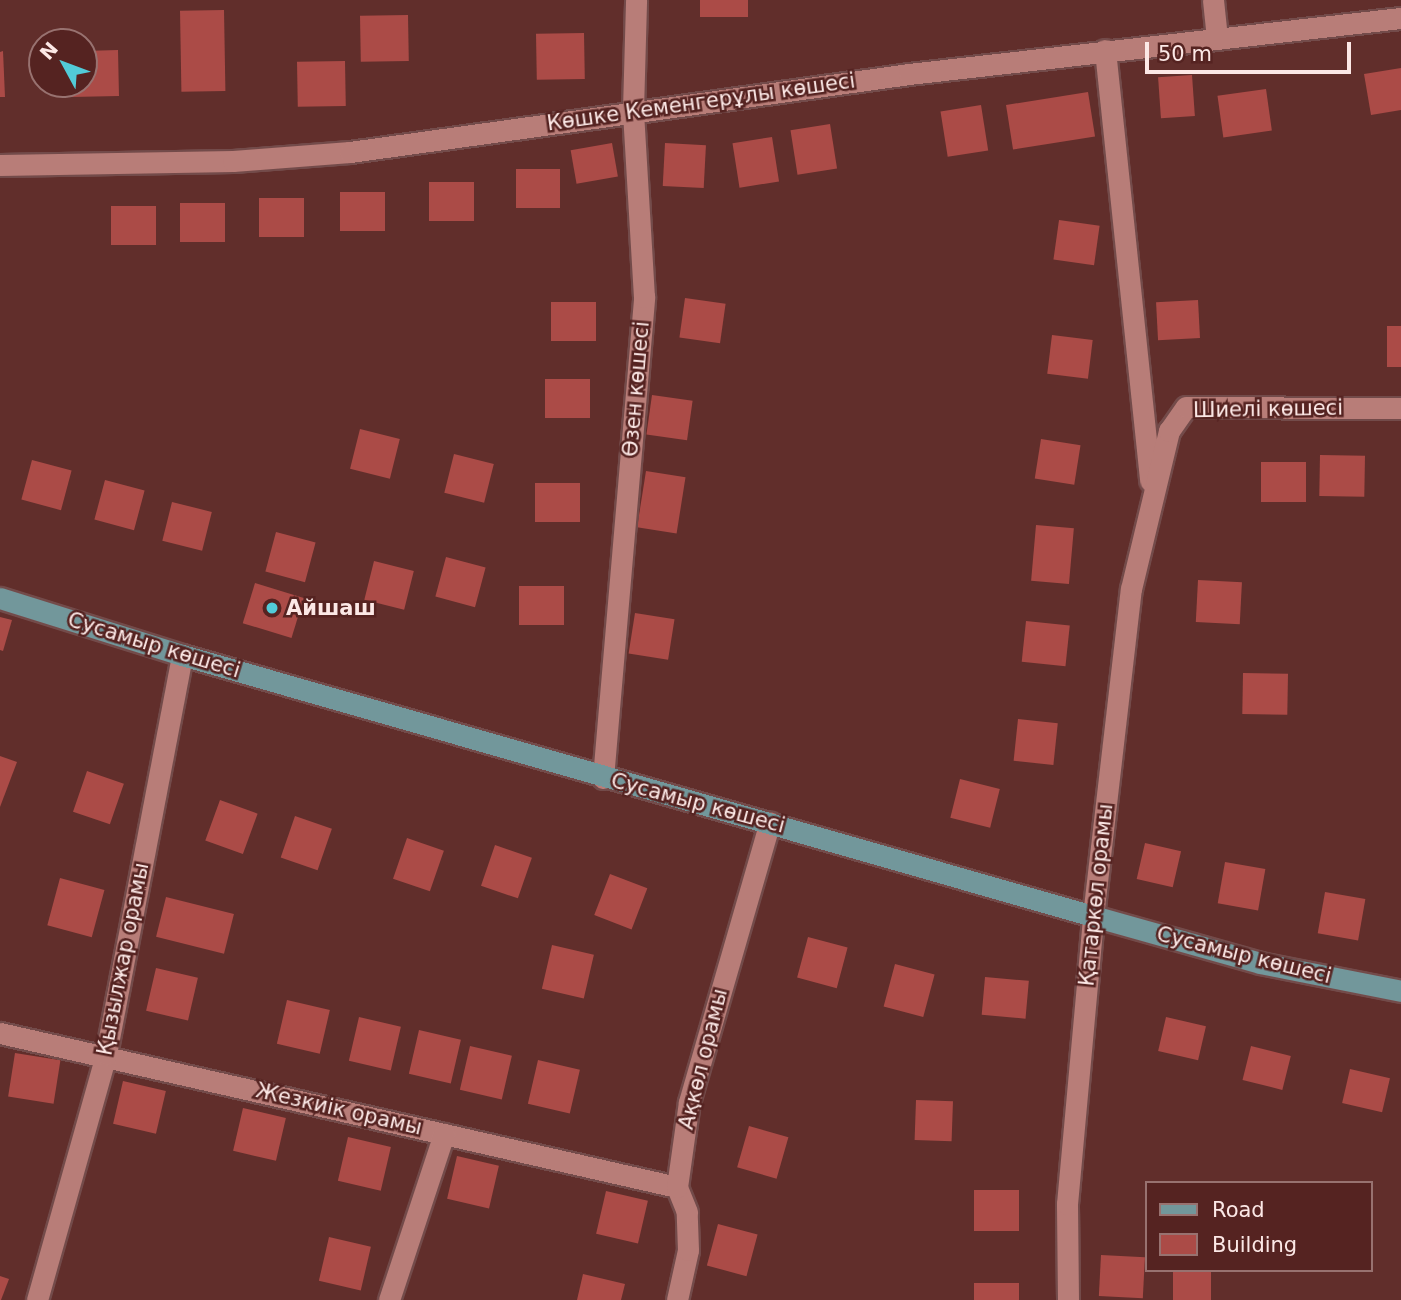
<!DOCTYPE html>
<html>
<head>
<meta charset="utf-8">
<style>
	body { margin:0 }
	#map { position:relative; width:1401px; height:1300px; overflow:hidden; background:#612e2b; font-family:"DejaVu Sans",sans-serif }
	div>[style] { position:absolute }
	.building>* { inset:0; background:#ab4b47; transform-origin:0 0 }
	.roads { filter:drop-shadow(2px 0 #734b4a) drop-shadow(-2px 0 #734b4a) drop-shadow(0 2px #734b4a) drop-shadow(0 -2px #734b4a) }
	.minor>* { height:21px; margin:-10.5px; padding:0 10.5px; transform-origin:10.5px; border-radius:10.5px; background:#b87d78 }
	.major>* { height:21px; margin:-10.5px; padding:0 10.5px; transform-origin:10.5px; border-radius:10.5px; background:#72979b }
	.dots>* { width:19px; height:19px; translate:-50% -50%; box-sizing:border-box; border:4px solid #552321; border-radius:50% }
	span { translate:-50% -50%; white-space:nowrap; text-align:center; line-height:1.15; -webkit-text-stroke:5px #552321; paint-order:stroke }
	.street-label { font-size:21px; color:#fce8e6 }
	.poi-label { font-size:21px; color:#fce8e6; font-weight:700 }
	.left { translate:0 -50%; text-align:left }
	.legend { position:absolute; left:1145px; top:1181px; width:228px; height:91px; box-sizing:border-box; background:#552321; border:2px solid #987270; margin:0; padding:9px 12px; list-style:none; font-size:21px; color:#fce8e6 }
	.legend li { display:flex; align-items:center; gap:14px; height:35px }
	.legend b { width:35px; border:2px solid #987270 }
	.north { position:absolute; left:28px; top:28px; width:70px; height:70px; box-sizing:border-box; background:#552321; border:2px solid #987270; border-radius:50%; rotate:311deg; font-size:19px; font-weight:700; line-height:28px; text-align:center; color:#fce8e6 }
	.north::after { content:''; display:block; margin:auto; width:24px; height:32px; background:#52cbd8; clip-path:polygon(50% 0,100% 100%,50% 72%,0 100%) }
	.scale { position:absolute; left:1145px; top:42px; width:206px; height:32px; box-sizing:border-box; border:4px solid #fce8e6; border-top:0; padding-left:9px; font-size:21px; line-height:24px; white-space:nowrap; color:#fce8e6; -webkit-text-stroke:5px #552321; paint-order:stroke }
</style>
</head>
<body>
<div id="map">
	<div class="building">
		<div style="left:700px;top:0;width:48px;height:17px"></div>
		<div style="left:224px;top:10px;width:81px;height:44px;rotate:89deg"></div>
		<div style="left:408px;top:15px;width:46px;height:48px;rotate:89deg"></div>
		<div style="left:584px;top:33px;width:46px;height:48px;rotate:89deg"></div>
		<div style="clip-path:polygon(118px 50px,119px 96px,71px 97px,71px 84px,84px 84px,84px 51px)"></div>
		<div style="clip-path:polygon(3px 51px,5px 97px,0 97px,0 52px)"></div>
		<div style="left:345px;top:61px;width:45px;height:48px;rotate:89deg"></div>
		<div style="clip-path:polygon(1401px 68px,1401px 110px,1371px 115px,1364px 74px)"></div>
		<div style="left:1192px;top:75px;width:41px;height:34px;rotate:86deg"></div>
		<div style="left:1266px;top:89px;width:42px;height:49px;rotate:82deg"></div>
		<div style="left:1088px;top:92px;width:45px;height:83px;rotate:81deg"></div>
		<div style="left:981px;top:105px;width:46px;height:41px;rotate:81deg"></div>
		<div style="left:830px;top:124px;width:45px;height:40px;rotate:81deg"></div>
		<div style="left:772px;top:137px;width:45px;height:40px;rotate:81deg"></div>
		<div style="left:612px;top:143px;width:34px;height:42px;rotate:80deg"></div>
		<div style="left:665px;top:143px;width:41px;height:43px;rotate:3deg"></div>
		<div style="left:516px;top:169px;width:44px;height:39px"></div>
		<div style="left:429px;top:182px;width:45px;height:39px"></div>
		<div style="left:340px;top:192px;width:45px;height:39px"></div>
		<div style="left:259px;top:198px;width:45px;height:39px"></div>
		<div style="left:180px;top:203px;width:45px;height:39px"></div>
		<div style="left:111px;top:206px;width:45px;height:39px"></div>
		<div style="left:1059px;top:220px;width:41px;height:40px;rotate:8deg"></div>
		<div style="left:685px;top:298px;width:41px;height:40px;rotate:8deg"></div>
		<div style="left:1198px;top:300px;width:38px;height:42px;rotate:87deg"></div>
		<div style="left:551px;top:302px;width:45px;height:39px"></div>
		<div style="left:1387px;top:326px;width:14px;height:41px"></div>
		<div style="left:1052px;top:335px;width:41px;height:39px;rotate:7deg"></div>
		<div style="left:545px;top:379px;width:45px;height:39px"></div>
		<div style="left:652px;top:395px;width:41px;height:40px;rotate:8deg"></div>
		<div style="left:360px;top:429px;width:41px;height:41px;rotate:14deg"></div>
		<div style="left:1041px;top:439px;width:40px;height:40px;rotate:9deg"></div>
		<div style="left:454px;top:454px;width:41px;height:40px;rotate:14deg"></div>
		<div style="left:1320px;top:455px;width:45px;height:41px;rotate:1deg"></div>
		<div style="left:32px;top:460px;width:41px;height:41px;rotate:15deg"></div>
		<div style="left:1261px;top:462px;width:45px;height:40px"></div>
		<div style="left:646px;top:471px;width:40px;height:57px;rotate:9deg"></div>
		<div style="left:105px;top:480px;width:41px;height:41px;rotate:15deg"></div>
		<div style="left:535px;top:483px;width:45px;height:39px"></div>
		<div style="left:172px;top:502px;width:41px;height:40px;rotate:14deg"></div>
		<div style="left:1036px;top:525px;width:38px;height:56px;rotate:5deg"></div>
		<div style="left:276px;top:532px;width:41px;height:41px;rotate:15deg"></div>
		<div style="left:446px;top:557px;width:41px;height:41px;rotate:15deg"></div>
		<div style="left:374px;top:561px;width:41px;height:40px;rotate:14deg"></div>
		<div style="left:1198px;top:580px;width:44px;height:42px;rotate:3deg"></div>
		<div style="left:255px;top:583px;width:51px;height:42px;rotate:17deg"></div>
		<div style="left:519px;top:586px;width:45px;height:39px"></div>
		<div style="left:635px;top:613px;width:40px;height:41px;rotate:9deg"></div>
		<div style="clip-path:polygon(0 617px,12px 620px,3px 651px,0 650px)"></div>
		<div style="left:1026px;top:621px;width:44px;height:41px;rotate:6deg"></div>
		<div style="left:1243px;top:673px;width:45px;height:41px;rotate:1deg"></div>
		<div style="left:1018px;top:719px;width:40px;height:42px;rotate:6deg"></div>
		<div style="clip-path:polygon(0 756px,17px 762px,0 807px)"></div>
		<div style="left:87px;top:771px;width:39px;height:43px;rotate:19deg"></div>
		<div style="left:960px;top:779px;width:41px;height:40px;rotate:14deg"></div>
		<div style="left:220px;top:800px;width:40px;height:43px;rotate:20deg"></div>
		<div style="left:295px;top:816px;width:39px;height:44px;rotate:19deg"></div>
		<div style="left:407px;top:838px;width:39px;height:43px;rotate:19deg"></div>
		<div style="left:1145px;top:843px;width:37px;height:37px;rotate:13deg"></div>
		<div style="left:495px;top:845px;width:39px;height:43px;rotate:19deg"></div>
		<div style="left:1225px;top:862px;width:41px;height:42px;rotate:10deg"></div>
		<div style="left:610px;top:874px;width:40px;height:44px;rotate:21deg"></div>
		<div style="left:60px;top:878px;width:46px;height:49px;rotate:15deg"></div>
		<div style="left:1325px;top:892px;width:41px;height:42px;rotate:10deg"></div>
		<div style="left:166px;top:897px;width:70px;height:41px;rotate:14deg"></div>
		<div style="left:808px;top:937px;width:41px;height:42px;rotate:15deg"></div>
		<div style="left:552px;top:945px;width:43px;height:45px;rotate:13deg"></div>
		<div style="left:895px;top:964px;width:41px;height:44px;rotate:15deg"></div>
		<div style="left:156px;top:968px;width:43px;height:44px;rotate:13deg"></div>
		<div style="left:985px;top:977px;width:44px;height:38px;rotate:5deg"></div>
		<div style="left:287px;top:1000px;width:44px;height:45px;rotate:13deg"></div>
		<div style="left:359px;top:1017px;width:43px;height:45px;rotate:13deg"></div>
		<div style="left:1166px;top:1017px;width:41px;height:35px;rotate:13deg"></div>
		<div style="left:419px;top:1030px;width:43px;height:45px;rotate:13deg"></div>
		<div style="left:470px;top:1046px;width:43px;height:45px;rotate:13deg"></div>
		<div style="left:1251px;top:1046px;width:41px;height:35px;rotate:14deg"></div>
		<div style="left:15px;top:1053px;width:46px;height:44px;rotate:9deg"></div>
		<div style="left:538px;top:1060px;width:43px;height:45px;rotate:13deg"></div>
		<div style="left:1350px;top:1069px;width:41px;height:35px;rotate:13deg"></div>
		<div style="left:123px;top:1081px;width:44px;height:44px;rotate:13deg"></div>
		<div style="left:916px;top:1100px;width:37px;height:40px;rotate:2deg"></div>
		<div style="left:243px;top:1108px;width:44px;height:44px;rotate:13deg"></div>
		<div style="left:749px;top:1126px;width:41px;height:43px;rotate:16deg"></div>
		<div style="left:348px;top:1137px;width:44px;height:45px;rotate:13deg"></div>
		<div style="left:457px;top:1156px;width:43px;height:44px;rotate:13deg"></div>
		<div style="left:974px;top:1190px;width:45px;height:41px"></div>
		<div style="left:606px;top:1191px;width:43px;height:44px;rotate:13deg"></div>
		<div style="left:718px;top:1224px;width:41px;height:43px;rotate:15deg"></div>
		<div style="left:329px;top:1237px;width:43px;height:45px;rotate:13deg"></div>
		<div style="left:1101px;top:1255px;width:44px;height:41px;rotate:3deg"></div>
		<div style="left:1173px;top:1270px;width:38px;height:30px"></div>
		<div style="clip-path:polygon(583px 1274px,625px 1284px,621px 1300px,577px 1300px)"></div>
		<div style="clip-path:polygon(0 1276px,9px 1279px,1px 1300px,0 1300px)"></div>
		<div style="left:974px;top:1283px;width:45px;height:17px"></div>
	</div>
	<div class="roads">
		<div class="minor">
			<div style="left:1213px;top:0;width:39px;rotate:84deg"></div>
			<div style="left:1105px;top:50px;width:433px;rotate:84deg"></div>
			<div style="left:0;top:165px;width:233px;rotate:-1deg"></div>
			<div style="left:233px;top:161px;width:117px;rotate:-4.4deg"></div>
			<div style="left:350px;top:152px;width:564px;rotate:-7.94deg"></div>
			<div style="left:909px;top:74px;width:495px;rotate:-6.5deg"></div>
			<div style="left:603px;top:778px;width:483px;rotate:-85.1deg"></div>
			<div style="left:644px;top:297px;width:187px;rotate:-93.4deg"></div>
			<div style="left:633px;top:110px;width:110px;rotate:-88.4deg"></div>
			<div style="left:0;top:1033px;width:694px;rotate:12.82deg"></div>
			<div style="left:37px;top:1300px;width:255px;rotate:-74.3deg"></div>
			<div style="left:106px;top:1054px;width:406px;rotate:-79.2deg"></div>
			<div style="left:389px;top:1300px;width:175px;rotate:-71.7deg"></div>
			<div style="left:677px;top:1300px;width:51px;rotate:-77.6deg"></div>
			<div style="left:688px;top:1250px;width:38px;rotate:-92deg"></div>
			<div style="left:687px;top:1212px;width:27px;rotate:-112deg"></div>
			<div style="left:677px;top:1187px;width:86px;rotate:-82deg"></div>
			<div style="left:689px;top:1102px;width:291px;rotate:-73.9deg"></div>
			<div style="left:1068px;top:1300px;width:96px;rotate:-90.6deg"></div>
			<div style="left:1067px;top:1204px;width:289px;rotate:-84.8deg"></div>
			<div style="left:1093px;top:916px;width:329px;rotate:-83.4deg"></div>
			<div style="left:1131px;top:589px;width:163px;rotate:-76.5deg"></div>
			<div style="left:1169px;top:431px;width:29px;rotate:-55deg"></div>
			<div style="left:1186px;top:407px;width:215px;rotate:0.3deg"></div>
		</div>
		<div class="major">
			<div style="left:0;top:598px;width:191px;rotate:17.4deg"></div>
			<div style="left:182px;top:655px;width:948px;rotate:15.99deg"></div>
			<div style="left:1093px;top:916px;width:173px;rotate:15.7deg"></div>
			<div style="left:1260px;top:963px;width:144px;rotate:11.2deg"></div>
		</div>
	</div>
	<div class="dots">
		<div style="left:272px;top:608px;background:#52cbd8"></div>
	</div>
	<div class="street-label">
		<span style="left:701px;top:102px;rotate:-8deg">Көшке Кеменгерұлы көшесі</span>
		<span style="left:636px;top:389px;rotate:-85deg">Өзен көшесі</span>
		<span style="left:1268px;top:409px;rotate:-1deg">Шиелі көшесі</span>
		<span style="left:154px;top:645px;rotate:17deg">Сусамыр көшесі</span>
		<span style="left:698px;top:803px;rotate:15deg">Сусамыр көшесі</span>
		<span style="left:1096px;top:895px;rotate:-84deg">Қатаркөл орамы</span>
		<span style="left:1244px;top:955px;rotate:14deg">Сусамыр көшесі</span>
		<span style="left:123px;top:959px;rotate:-79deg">Қызылжар орамы</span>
		<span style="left:703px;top:1059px;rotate:-76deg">Ақкөл орамы</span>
		<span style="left:339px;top:1109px;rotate:13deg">Жезкиік орамы</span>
	</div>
	<div class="poi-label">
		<span class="left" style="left:286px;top:608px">Айшаш</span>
	</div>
	<ul class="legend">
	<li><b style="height:9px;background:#72979b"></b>Road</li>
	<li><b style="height:19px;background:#ab4b47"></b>Building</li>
	</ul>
	<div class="north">N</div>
	<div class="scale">50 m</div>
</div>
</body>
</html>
